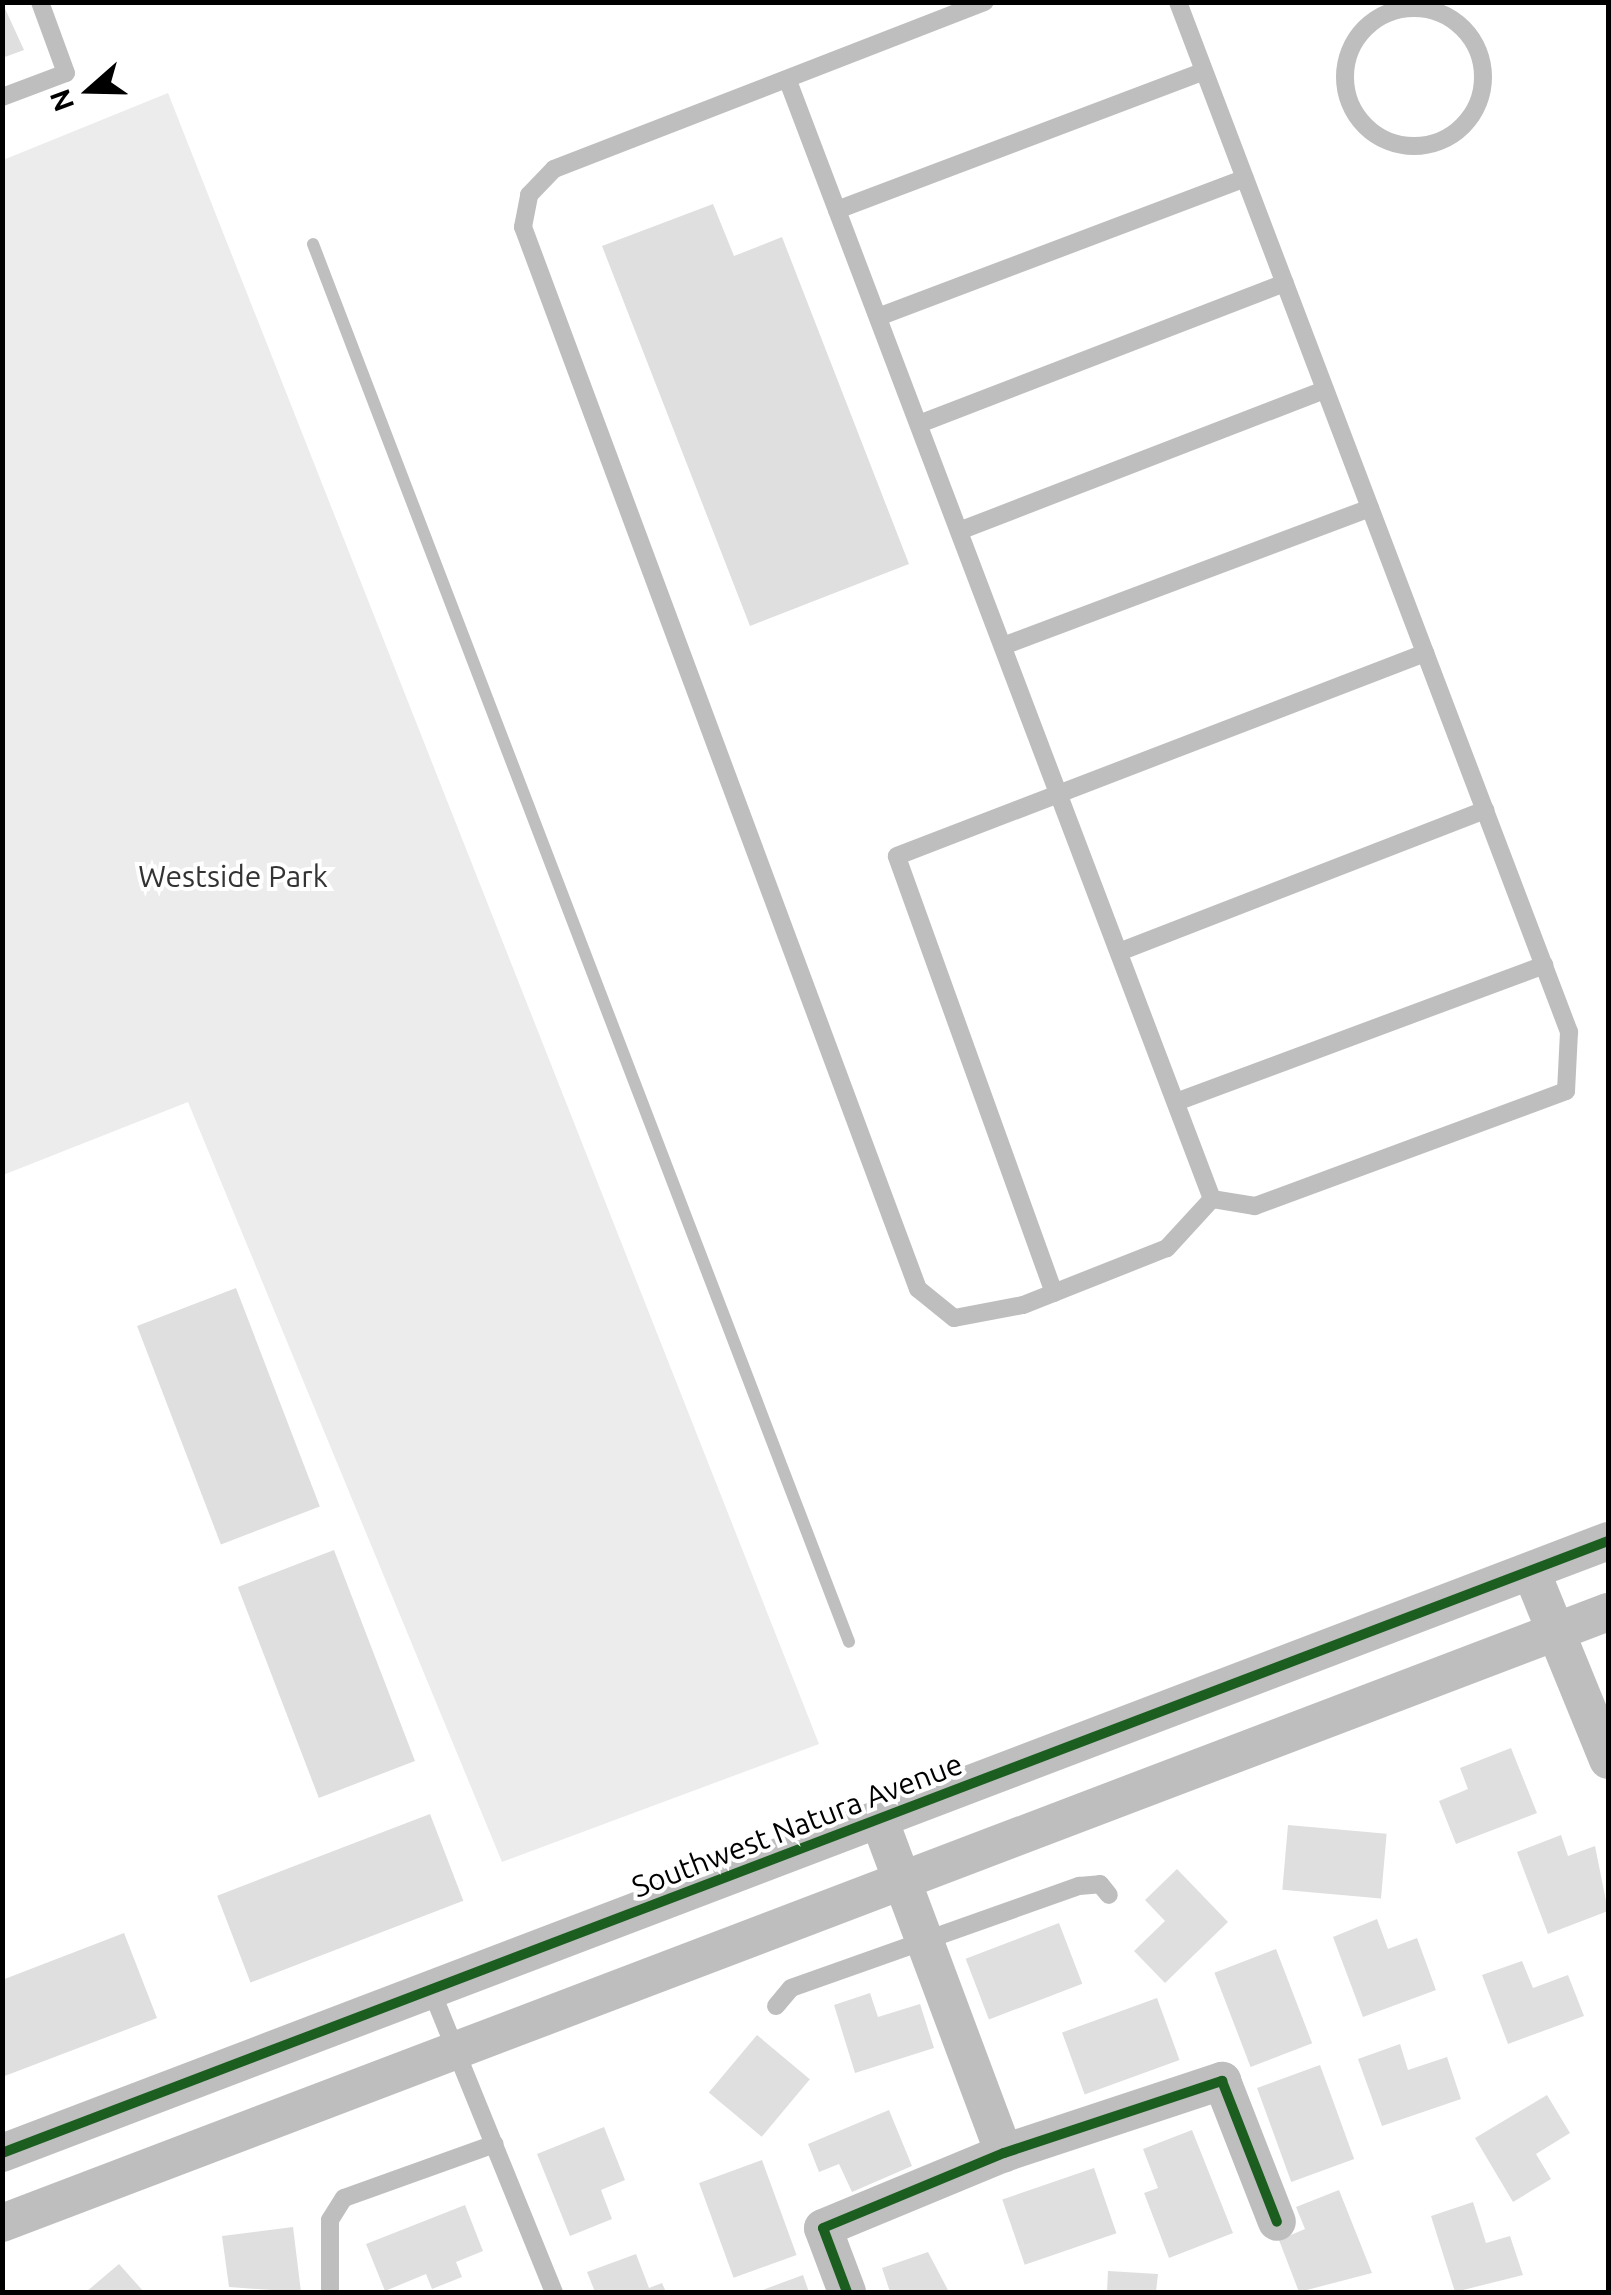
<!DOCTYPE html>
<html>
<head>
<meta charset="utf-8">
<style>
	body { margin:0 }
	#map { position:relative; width:1611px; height:2295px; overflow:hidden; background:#fff; font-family:Ubuntu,sans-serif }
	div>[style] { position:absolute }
	.green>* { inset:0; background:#ececec }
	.stream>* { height:12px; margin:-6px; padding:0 6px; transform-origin:6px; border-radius:6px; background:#bfbfbf }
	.building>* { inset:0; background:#dfdfdf; transform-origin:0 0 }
	.lane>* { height:18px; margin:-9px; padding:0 9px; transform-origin:9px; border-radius:9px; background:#bebebe }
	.lane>.ring { margin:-9px; padding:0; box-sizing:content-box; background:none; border:18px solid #bebebe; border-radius:50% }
	.street>* { height:38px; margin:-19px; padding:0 19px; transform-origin:19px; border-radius:19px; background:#bebebe }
	.cycleway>* { height:10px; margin:-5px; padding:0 5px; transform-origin:5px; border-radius:5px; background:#1b5e20 }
	span { translate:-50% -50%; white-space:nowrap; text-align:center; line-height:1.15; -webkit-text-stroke:8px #fff; paint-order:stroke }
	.park-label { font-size:30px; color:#333 }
	.street-label { font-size:30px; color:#000 }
	.frame { position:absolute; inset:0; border:5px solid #000; pointer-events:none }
	.north { position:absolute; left:40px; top:40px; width:100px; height:100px; -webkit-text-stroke:8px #fff; paint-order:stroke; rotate:250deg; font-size:28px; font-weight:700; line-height:40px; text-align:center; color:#000 }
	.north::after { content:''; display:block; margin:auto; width:35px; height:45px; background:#000; clip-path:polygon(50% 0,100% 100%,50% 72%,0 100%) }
</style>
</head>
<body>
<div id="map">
	<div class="green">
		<div style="clip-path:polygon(168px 93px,819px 1744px,502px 1862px,188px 1102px,3px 1175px,3px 160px)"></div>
	</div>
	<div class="stream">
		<div style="left:313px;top:244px;width:1497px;rotate:69.02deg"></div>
	</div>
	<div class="building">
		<div style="clip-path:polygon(2px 2px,24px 50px,2px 58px)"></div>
		<div style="clip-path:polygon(713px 204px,734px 256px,782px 237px,909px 564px,750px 626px,602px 246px)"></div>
		<div style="left:236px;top:1288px;width:234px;height:106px;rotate:69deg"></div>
		<div style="left:334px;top:1550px;width:226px;height:103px;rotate:69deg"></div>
		<div style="clip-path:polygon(1511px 1748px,1537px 1813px,1456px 1844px,1439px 1801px,1468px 1789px,1460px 1768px)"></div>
		<div style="left:430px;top:1814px;width:93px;height:228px;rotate:69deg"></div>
		<div style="left:1288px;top:1825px;width:99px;height:65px;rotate:5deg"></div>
		<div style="clip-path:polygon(1561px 1835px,1568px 1856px,1595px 1846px,1608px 1911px,1548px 1934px,1517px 1852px)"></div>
		<div style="clip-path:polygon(1177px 1869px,1228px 1922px,1165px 1983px,1134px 1951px,1165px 1921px,1145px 1900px)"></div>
		<div style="clip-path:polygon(1377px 1919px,1388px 1949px,1417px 1938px,1436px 1990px,1363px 2017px,1333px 1937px)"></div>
		<div style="left:1059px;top:1923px;width:65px;height:100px;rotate:69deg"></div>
		<div style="clip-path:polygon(124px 1933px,157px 2018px,2px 2077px,2px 1980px)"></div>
		<div style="left:1276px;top:1949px;width:101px;height:66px;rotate:69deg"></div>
		<div style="clip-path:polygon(1522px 1961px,1533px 1988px,1568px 1975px,1584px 2016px,1508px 2044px,1482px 1975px)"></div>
		<div style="clip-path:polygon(870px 1993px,878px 2017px,920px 2004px,934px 2048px,855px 2073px,834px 2005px)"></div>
		<div style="left:1157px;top:1998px;width:66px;height:101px;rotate:70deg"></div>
		<div style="left:757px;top:2035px;width:69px;height:75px;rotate:40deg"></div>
		<div style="clip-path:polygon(1400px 2044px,1408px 2070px,1447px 2057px,1461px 2099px,1382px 2126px,1358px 2059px)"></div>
		<div style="left:1320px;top:2065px;width:100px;height:67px;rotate:70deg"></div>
		<div style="clip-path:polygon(1547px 2095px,1570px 2133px,1536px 2154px,1551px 2179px,1513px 2202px,1475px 2138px)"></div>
		<div style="clip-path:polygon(889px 2110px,912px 2166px,852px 2192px,839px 2164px,819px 2172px,808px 2144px)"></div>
		<div style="clip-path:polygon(604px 2127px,625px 2180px,601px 2190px,612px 2219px,570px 2236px,537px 2154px)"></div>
		<div style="clip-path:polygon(1192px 2130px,1233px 2233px,1169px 2258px,1144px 2193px,1158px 2188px,1143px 2149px)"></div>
		<div style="left:762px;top:2160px;width:101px;height:67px;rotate:70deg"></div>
		<div style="left:1094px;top:2168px;width:69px;height:97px;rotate:71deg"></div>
		<div style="clip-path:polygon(1339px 2190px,1372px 2273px,1299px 2292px,1279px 2240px,1305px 2229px,1296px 2207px)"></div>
		<div style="clip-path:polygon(1473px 2202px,1486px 2243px,1510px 2236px,1523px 2275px,1455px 2292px,1431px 2216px)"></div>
		<div style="clip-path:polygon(465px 2205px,483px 2251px,456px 2262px,462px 2277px,432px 2289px,426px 2274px,385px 2291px,366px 2244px)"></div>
		<div style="clip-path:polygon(293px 2227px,301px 2292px,229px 2287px,222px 2236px)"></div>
		<div style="clip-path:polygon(928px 2252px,949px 2292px,890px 2292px,882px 2268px)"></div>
		<div style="clip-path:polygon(636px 2254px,649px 2288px,662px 2283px,666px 2292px,595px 2292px,587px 2272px)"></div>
		<div style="clip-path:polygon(119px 2264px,144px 2292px,86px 2292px)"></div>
		<div style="clip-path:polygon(1108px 2271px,1158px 2274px,1156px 2292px,1107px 2292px)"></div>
		<div style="clip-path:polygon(803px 2275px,809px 2292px,757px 2292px)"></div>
	</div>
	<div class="lane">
		<div style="left:1178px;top:2px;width:1102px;rotate:69.21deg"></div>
		<div style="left:1569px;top:1032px;width:59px;rotate:92.9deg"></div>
		<div style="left:1566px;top:1091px;width:332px;rotate:159.7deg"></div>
		<div style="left:1255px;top:1206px;width:44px;rotate:-170.8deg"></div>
		<div class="ring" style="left:1345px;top:8px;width:120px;height:120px"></div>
		<div style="left:788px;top:81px;width:1196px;rotate:69.23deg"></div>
		<div style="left:1212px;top:1199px;width:67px;rotate:132.6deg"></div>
		<div style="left:1167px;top:1248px;width:155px;rotate:158.4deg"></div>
		<div style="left:1023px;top:1305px;width:70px;rotate:169.3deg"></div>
		<div style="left:954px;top:1318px;width:46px;rotate:-141.1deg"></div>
		<div style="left:918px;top:1289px;width:1133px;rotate:-110.4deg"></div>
		<div style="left:523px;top:227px;width:33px;rotate:-79deg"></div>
		<div style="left:529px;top:195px;width:36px;rotate:-46deg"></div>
		<div style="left:554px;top:169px;width:462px;rotate:-21.2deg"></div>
		<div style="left:2px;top:97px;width:68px;rotate:-20.6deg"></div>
		<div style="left:66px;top:73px;width:76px;rotate:-110.1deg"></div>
		<div style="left:837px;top:210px;width:392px;rotate:-20.7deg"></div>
		<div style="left:878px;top:317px;width:392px;rotate:-20.7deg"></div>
		<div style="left:919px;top:424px;width:392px;rotate:-21.1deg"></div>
		<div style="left:959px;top:531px;width:392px;rotate:-21.1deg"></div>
		<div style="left:1003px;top:646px;width:392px;rotate:-20.6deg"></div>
		<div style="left:1119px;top:952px;width:393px;rotate:-21.2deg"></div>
		<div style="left:1176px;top:1102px;width:393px;rotate:-20.4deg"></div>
		<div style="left:1054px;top:1293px;width:464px;rotate:-109.8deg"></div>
		<div style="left:897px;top:856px;width:566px;rotate:-21.03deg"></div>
		<div style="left:432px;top:1992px;width:324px;rotate:67.9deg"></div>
		<div style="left:776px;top:2006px;width:23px;rotate:-50deg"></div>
		<div style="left:791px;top:1988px;width:306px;rotate:-19.5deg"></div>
		<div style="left:1079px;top:1886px;width:21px;rotate:-5deg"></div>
		<div style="left:1100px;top:1884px;width:14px;rotate:51deg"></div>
		<div style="left:330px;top:2292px;width:72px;rotate:-90deg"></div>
		<div style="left:330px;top:2220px;width:26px;rotate:-58deg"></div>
		<div style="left:344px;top:2198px;width:160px;rotate:-19.7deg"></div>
	</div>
	<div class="street">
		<div style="left:1531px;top:1571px;width:204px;rotate:67.8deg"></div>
		<div style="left:879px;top:1819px;width:357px;rotate:69.5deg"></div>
		<div style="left:2px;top:2153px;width:1719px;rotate:-20.86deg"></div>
		<div style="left:2px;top:2223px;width:1718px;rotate:-20.83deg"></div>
		<div style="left:847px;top:2292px;width:68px;rotate:-110.6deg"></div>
		<div style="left:823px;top:2228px;width:196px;rotate:-22.5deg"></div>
		<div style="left:1004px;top:2153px;width:230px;rotate:-18.3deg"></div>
		<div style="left:1222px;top:2081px;width:151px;rotate:68.7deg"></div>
	</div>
	<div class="cycleway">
		<div style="left:2px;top:2153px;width:1719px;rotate:-20.86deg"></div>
		<div style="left:847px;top:2292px;width:68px;rotate:-110.6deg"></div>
		<div style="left:823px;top:2228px;width:196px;rotate:-22.5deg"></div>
		<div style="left:1004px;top:2153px;width:230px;rotate:-18.3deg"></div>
		<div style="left:1222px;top:2081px;width:151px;rotate:68.7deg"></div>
	</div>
	<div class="park-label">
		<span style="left:233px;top:876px">Westside Park</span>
	</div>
	<div class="street-label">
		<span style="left:797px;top:1825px;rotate:-21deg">Southwest Natura Avenue</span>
	</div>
	<div class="frame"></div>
	<div class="north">N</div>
</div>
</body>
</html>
